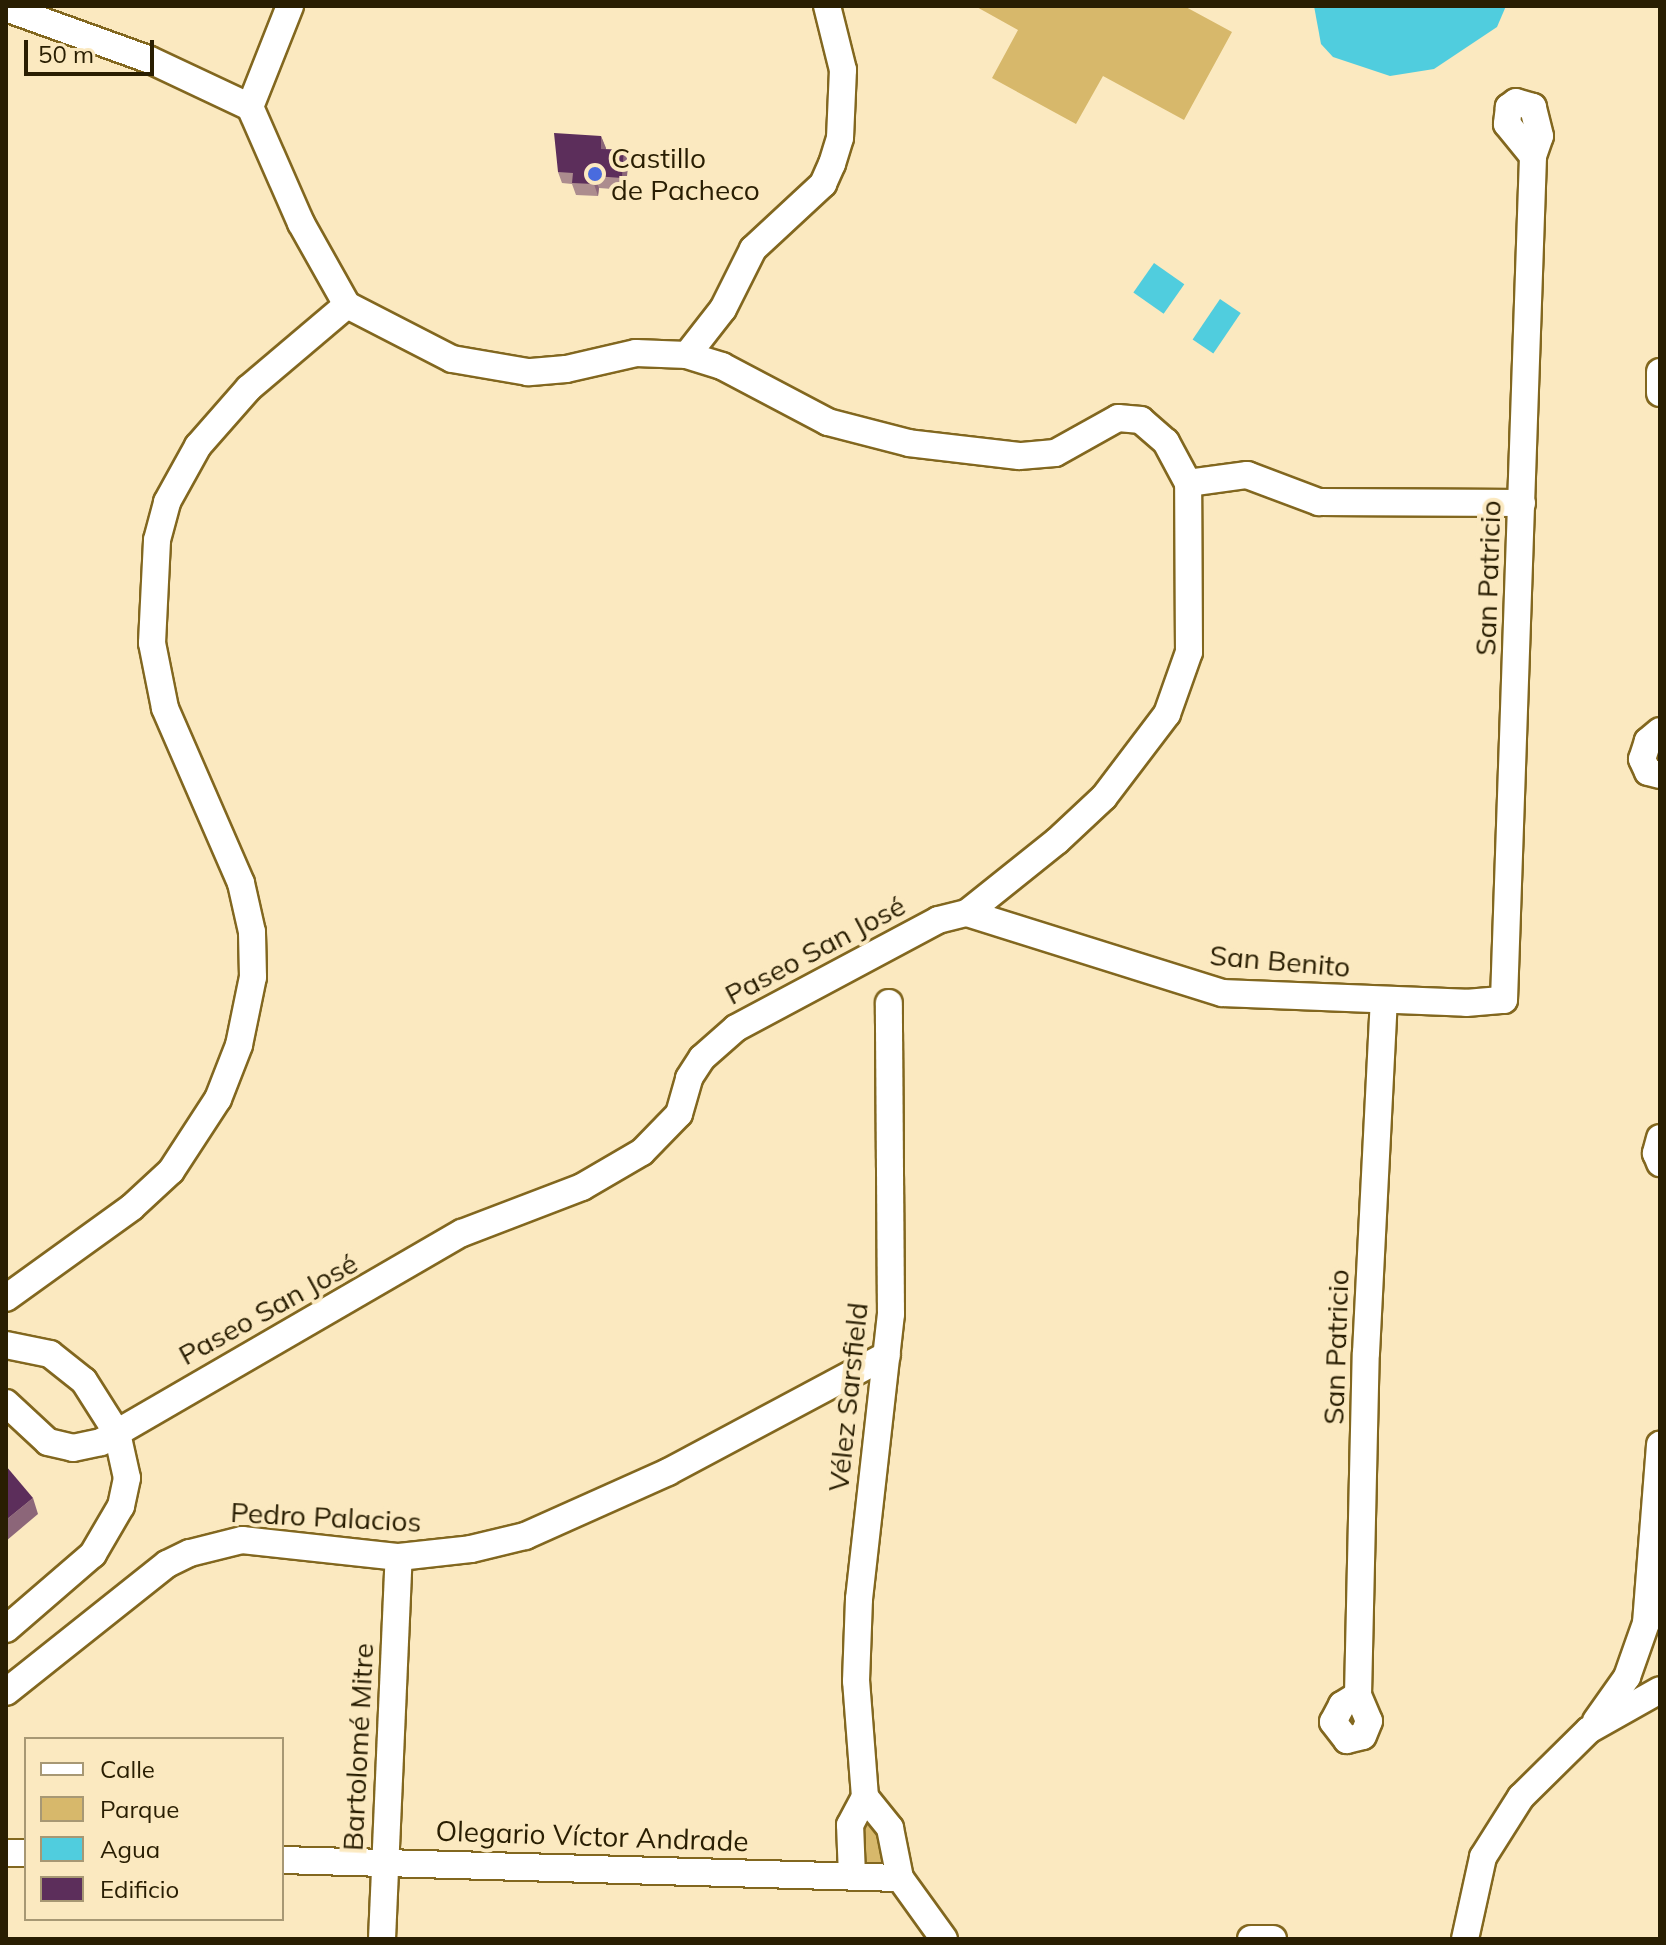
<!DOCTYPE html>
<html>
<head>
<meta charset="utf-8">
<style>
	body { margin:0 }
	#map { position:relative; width:1666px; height:1945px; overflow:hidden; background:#fbe9c0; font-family:Mulish,sans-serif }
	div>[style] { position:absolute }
	.green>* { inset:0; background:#d7b86b }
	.water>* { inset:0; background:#50cdde; transform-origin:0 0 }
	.roads { filter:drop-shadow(2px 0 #82671f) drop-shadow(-2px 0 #82671f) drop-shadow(0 2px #82671f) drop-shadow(0 -2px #82671f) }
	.minor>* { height:26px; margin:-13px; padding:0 13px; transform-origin:13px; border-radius:13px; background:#fff }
	.wall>* { inset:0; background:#ac8c8e }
	.shaded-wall>* { inset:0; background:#8c6679 }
	.building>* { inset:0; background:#5c2e5b }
	.dots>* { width:22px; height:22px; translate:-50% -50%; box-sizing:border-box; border:4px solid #fbe9c0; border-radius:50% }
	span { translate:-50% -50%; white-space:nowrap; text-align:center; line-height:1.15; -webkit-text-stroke:8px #fbe9c0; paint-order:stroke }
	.poi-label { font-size:28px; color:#291e02 }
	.left { translate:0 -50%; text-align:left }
	.street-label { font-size:28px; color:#291e02 }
	.frame { position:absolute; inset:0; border:8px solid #291e02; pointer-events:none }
	.legend { position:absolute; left:24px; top:1737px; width:260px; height:184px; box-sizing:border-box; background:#fbe9c0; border:2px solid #a79874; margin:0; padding:10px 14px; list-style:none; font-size:24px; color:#291e02 }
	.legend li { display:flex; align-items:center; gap:16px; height:40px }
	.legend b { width:40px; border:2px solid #a79874 }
	.scale { position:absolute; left:24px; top:40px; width:130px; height:36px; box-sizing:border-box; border:4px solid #291e02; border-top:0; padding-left:10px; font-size:24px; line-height:28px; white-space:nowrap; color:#291e02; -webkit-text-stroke:6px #fbe9c0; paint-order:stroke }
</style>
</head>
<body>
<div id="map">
	<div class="green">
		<div style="clip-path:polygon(975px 6px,1184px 6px,1232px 32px,1184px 120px,1103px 76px,1076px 124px,992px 78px,1018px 30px)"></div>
		<div style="clip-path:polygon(863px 1821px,875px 1822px,889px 1866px,860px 1865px)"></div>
	</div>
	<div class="water">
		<div style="clip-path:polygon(1314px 6px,1506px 6px,1497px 27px,1434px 69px,1390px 76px,1333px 57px,1321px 44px)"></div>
		<div style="left:1154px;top:263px;width:37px;height:36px;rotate:35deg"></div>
		<div style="left:1220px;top:299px;width:25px;height:49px;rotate:34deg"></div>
	</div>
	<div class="roads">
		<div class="minor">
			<div style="left:6px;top:8px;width:151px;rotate:19.8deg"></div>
			<div style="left:148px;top:59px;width:113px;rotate:25.2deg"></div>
			<div style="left:250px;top:107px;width:109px;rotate:-68.4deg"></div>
			<div style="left:687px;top:355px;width:58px;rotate:-52deg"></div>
			<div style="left:723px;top:309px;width:67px;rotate:-63.4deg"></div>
			<div style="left:753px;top:249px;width:96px;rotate:-42.9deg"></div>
			<div style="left:823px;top:184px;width:22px;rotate:-66deg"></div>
			<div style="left:832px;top:164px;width:27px;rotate:-73deg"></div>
			<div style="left:840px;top:138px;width:68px;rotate:-87.5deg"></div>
			<div style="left:843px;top:70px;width:66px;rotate:-104deg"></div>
			<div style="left:1660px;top:372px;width:21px;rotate:90deg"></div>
			<div style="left:1188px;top:483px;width:60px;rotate:-7.7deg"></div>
			<div style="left:1247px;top:475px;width:77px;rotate:20.6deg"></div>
			<div style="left:1319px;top:502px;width:203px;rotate:0.3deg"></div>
			<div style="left:1660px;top:731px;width:16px;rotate:140deg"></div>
			<div style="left:1648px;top:741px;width:19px;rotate:108deg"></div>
			<div style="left:1642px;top:759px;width:14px;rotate:65deg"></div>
			<div style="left:1648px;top:772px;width:12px;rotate:14deg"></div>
			<div style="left:967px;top:913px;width:267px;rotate:17.4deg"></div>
			<div style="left:1222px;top:993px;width:244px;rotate:2.3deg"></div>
			<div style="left:1466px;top:1003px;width:38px;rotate:-5deg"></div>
			<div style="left:1504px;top:1000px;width:844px;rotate:-88.03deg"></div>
			<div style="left:1533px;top:156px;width:21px;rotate:-71deg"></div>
			<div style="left:1540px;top:136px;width:30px;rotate:-104deg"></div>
			<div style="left:1533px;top:107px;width:18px;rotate:-164deg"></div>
			<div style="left:1516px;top:102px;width:9px;rotate:144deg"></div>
			<div style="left:1509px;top:107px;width:17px;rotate:97deg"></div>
			<div style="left:1507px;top:124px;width:41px;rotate:50.9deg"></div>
			<div style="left:1660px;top:1138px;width:16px;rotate:105deg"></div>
			<div style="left:1656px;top:1153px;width:11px;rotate:68deg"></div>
			<div style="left:6px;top:1298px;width:155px;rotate:-35.8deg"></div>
			<div style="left:132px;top:1207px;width:53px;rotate:-42.7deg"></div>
			<div style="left:171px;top:1171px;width:86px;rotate:-56.9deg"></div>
			<div style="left:218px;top:1099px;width:58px;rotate:-68.7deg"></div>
			<div style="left:239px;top:1045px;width:69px;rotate:-78.4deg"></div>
			<div style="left:253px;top:977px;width:45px;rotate:-91.3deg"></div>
			<div style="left:252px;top:932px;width:50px;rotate:-102.7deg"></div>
			<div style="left:241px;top:883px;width:191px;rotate:-113.5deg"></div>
			<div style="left:165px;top:708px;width:66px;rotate:-101.3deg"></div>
			<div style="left:152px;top:643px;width:103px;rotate:-87.2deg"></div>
			<div style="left:157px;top:540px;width:39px;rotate:-75deg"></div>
			<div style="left:167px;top:502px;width:64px;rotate:-61deg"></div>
			<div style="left:198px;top:446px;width:77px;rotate:-48.7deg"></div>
			<div style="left:249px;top:388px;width:128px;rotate:-40.3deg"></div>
			<div style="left:6px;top:1345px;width:45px;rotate:11.6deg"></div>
			<div style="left:50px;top:1354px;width:43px;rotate:38.5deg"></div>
			<div style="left:84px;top:1381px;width:62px;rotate:57.6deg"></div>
			<div style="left:117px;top:1433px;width:46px;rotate:77.5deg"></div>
			<div style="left:127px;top:1478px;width:29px;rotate:102deg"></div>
			<div style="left:121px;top:1506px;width:56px;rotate:120.3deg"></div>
			<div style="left:93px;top:1554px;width:115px;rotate:139.2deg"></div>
			<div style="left:6px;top:1403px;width:57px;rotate:42.9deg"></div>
			<div style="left:48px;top:1442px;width:26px;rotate:13deg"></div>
			<div style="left:73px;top:1448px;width:29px;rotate:-12deg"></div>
			<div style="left:101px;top:1442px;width:417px;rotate:-30.1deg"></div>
			<div style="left:462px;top:1233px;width:129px;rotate:-21deg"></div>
			<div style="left:582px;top:1187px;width:69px;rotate:-30.3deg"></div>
			<div style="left:642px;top:1152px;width:53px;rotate:-45.8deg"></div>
			<div style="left:679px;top:1114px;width:37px;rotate:-74deg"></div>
			<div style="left:689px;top:1078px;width:24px;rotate:-57deg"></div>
			<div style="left:702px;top:1058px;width:45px;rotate:-41.4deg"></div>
			<div style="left:736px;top:1028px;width:229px;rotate:-28.1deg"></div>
			<div style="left:938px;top:920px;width:30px;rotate:-14deg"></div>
			<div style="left:967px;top:913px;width:115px;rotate:-38.7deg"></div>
			<div style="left:1057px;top:841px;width:64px;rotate:-43.1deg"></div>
			<div style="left:1104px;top:797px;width:104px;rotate:-52.8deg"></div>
			<div style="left:1167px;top:714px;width:66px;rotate:-70.5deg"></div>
			<div style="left:1189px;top:652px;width:169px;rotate:-90.3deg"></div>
			<div style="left:1188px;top:483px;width:47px;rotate:-118.2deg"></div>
			<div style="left:1166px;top:442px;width:33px;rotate:-139deg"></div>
			<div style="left:1141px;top:420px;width:23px;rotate:-175deg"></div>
			<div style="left:1118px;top:418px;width:72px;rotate:150.9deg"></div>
			<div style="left:1055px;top:453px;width:36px;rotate:175deg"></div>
			<div style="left:1019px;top:456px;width:111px;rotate:-173.3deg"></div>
			<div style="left:909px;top:443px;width:84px;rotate:-165.5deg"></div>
			<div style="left:828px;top:422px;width:120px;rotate:-152.2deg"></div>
			<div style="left:722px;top:366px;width:37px;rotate:-163deg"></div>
			<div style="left:687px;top:355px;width:51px;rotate:-177.8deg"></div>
			<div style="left:636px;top:353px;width:72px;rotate:167.1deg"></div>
			<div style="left:566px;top:369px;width:38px;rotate:175deg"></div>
			<div style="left:528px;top:372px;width:77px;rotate:-170.3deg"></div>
			<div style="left:452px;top:359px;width:118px;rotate:-152.8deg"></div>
			<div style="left:347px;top:305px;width:94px;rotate:-119.3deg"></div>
			<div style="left:301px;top:223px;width:127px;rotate:-113.7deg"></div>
			<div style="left:6px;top:1692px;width:206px;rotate:-38.5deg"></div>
			<div style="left:167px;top:1564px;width:25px;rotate:-26deg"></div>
			<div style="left:190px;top:1553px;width:54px;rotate:-14deg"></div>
			<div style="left:242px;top:1540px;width:158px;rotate:6.2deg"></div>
			<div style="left:399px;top:1557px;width:72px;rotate:-6.3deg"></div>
			<div style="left:471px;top:1549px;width:56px;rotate:-13.5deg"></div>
			<div style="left:525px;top:1536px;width:157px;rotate:-24.1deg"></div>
			<div style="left:668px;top:1472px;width:248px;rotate:-28.1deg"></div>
			<div style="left:1358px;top:1695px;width:19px;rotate:148deg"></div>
			<div style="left:1342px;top:1705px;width:19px;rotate:118deg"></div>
			<div style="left:1333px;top:1722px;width:23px;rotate:52deg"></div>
			<div style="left:1347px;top:1740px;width:16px;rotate:-14deg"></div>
			<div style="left:1363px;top:1736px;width:16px;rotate:-68deg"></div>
			<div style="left:1369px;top:1721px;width:28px;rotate:-113deg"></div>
			<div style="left:1358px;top:1695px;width:342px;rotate:-88.7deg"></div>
			<div style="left:1366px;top:1353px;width:352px;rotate:-87.1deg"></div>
			<div style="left:1596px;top:1721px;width:54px;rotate:-54.8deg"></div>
			<div style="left:1627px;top:1677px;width:57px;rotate:-70.6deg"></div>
			<div style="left:1646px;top:1623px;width:179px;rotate:-85.5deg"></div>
			<div style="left:865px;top:1797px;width:116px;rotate:-94.4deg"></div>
			<div style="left:856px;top:1681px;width:82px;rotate:-87.9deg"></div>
			<div style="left:859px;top:1599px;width:287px;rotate:-83.6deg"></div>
			<div style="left:891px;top:1314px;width:311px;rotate:-90.4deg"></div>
			<div style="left:6px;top:1853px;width:20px"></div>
			<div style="left:282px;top:1860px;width:618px;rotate:1.67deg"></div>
			<div style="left:852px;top:1876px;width:51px;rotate:-92.2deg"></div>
			<div style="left:850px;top:1825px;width:32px;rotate:-62deg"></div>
			<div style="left:865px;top:1797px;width:40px;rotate:51deg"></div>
			<div style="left:890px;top:1828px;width:51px;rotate:78.7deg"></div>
			<div style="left:900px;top:1878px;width:75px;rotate:54.2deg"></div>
			<div style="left:382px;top:1939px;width:382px;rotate:-87.5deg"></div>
			<div style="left:1251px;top:1939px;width:22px"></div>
			<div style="left:1465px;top:1939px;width:84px;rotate:-77.6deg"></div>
			<div style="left:1483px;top:1857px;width:71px;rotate:-57.7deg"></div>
			<div style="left:1521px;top:1797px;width:95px;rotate:-44.6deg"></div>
			<div style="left:1589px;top:1730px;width:81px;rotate:-29.4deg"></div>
		</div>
	</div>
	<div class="wall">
		<div style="clip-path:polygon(601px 136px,606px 149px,624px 150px,628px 162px,626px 190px,599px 188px,598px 196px,576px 195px,572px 184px,562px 183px,558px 172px)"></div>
	</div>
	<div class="shaded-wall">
		<div style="clip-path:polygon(601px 136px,606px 148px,605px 160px,601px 149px)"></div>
		<div style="clip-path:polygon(624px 150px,628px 162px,626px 190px,622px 178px)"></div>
		<div style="clip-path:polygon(594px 176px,599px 188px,598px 196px,594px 184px)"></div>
		<div style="clip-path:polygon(33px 1498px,38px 1514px,6px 1541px,6px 1520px)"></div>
	</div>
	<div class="building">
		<div style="clip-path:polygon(554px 133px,601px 136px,601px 149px,624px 150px,622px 178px,594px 176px,594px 184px,572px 183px,573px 173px,558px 172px)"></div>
		<div style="clip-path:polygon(6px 1466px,33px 1498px,6px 1520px)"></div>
	</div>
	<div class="dots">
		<div style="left:595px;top:174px;background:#496bde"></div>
	</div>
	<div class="poi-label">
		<span class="left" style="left:611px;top:174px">Castillo<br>de Pacheco</span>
	</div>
	<div class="street-label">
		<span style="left:1488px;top:578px;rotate:-88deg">San Patricio</span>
		<span style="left:815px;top:950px;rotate:-28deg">Paseo San José</span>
		<span style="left:1280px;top:961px;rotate:5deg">San Benito</span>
		<span style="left:268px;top:1309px;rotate:-29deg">Paseo San José</span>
		<span style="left:1336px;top:1347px;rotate:-88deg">San Patricio</span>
		<span style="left:848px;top:1397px;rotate:-84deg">Vélez Sarsfield</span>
		<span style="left:326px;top:1517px;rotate:3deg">Pedro Palacios</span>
		<span style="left:358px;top:1747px;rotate:-87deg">Bartolomé Mitre</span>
		<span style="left:592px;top:1836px;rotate:2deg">Olegario Víctor Andrade</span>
	</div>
	<div class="frame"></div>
	<ul class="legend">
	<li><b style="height:10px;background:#fff"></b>Calle</li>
	<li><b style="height:22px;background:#d7b86b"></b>Parque</li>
	<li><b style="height:22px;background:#50cdde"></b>Agua</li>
	<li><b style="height:22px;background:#5c2e5b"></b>Edificio</li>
	</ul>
	<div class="scale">50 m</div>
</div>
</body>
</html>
